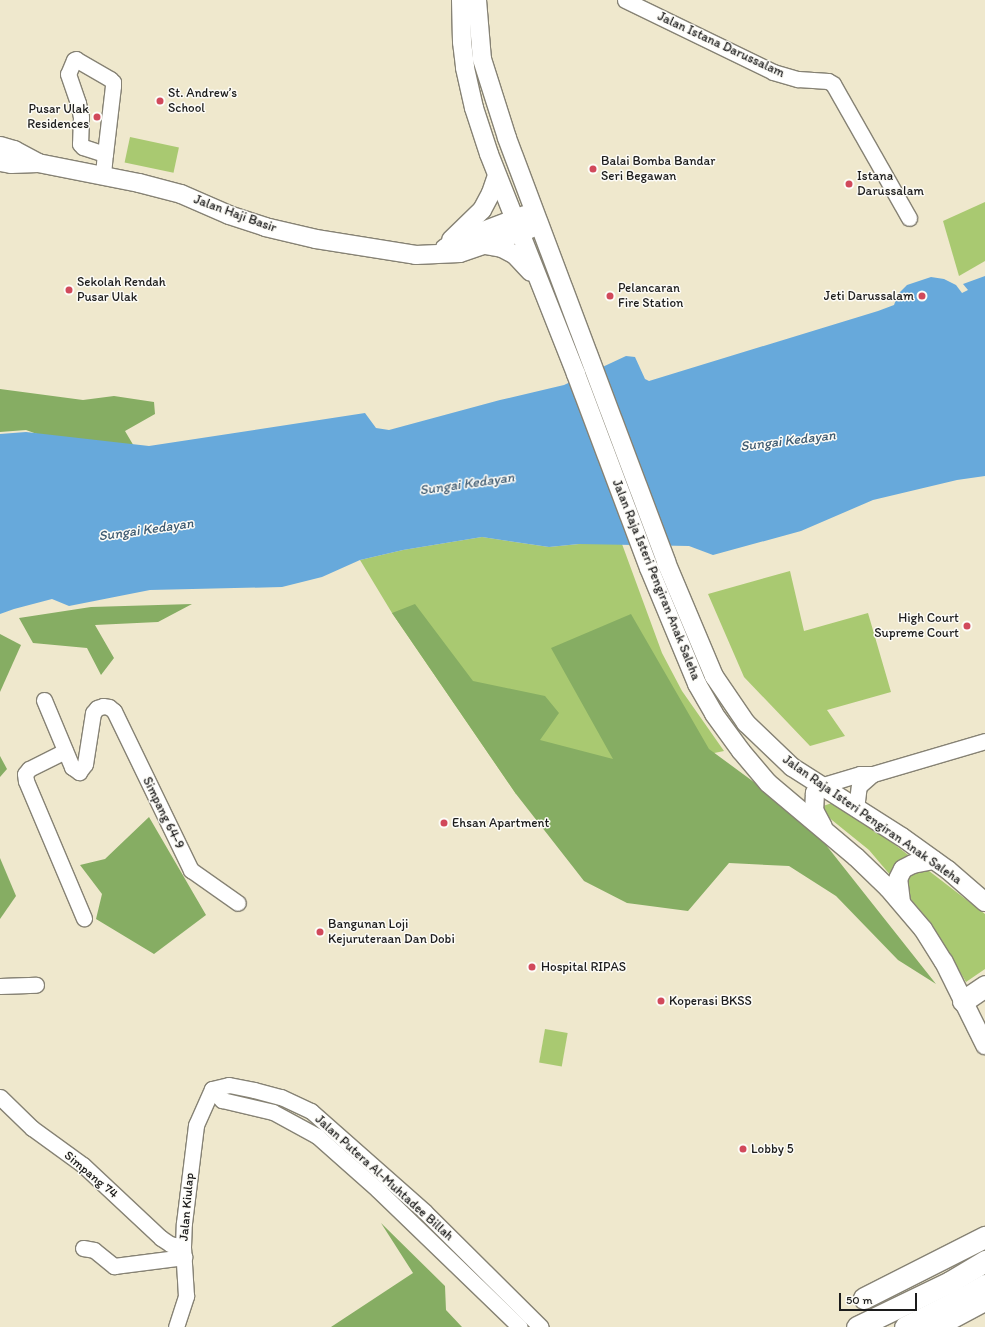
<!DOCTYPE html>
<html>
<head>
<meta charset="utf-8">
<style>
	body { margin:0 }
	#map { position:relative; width:985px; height:1327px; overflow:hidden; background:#efe8cd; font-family:Itim,sans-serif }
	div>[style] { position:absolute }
	.green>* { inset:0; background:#a9c971; transform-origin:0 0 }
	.forest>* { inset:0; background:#86ad63 }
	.water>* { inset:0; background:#67a9db }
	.roads { filter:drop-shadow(1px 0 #868274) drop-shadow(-1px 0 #868274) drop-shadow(0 1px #868274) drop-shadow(0 -1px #868274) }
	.minor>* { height:15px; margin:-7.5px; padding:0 7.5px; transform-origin:7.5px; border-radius:7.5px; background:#fff }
	.major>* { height:18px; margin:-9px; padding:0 9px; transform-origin:9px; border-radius:9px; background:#fff }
	.highway>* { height:21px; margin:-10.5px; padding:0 10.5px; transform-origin:10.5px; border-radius:10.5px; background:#fff }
	.dots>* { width:11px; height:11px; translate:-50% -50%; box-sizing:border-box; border:2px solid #fdfcf7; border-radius:50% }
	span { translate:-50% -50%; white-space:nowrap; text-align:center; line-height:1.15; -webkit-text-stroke:3px #fdfcf7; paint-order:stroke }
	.street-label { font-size:13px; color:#1c1c1c }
	.poi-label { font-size:13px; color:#1c1c1c }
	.left { translate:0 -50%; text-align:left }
	.right { translate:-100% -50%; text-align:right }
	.water-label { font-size:14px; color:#3e5b72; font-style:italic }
	.scale { position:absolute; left:839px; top:1293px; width:78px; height:18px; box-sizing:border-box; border:2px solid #1c1c1c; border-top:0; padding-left:5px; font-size:12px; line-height:14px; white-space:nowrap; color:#1c1c1c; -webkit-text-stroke:3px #fdfcf7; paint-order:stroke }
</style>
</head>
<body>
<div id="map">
	<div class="green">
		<div style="left:130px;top:137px;width:50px;height:26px;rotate:12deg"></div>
		<div style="clip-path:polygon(985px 202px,985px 261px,959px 276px,943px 221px)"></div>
		<div style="clip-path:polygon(482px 537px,549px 547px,579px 544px,622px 544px,662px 653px,682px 691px,724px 751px,516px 794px,392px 613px,360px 560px,403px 550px)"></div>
		<div style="clip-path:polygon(790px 571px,804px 631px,868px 613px,891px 692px,827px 710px,845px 736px,810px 746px,744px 677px,708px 594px)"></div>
		<div style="clip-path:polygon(838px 801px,985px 914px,985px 969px,966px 982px,931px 923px,869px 850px,817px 808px)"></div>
		<div style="left:545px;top:1029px;width:23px;height:34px;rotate:10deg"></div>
	</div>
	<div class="forest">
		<div style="clip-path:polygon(0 389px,83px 400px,114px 396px,154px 402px,155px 414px,125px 431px,135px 448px,64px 444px,26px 430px,0 432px)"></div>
		<div style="clip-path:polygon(192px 604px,158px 622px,95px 625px,114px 658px,101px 675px,87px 648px,33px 643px,19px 618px,91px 607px)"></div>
		<div style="clip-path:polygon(415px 604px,473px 681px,545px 696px,559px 713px,540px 740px,613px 759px,551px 648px,631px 614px,709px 749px,807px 821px,936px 984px,898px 960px,836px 896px,789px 866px,729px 863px,688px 911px,627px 903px,584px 881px,516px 794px,392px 613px)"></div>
		<div style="clip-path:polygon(0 634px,21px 645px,0 692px)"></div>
		<div style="clip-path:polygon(0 756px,7px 769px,0 777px)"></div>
		<div style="clip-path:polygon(149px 817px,206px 915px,154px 954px,96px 919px,102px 894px,80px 865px,105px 859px)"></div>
		<div style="clip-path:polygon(0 858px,16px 896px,0 919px)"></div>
		<div style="clip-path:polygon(381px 1223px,445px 1286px,446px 1310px,462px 1327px,331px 1327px,413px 1273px)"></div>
	</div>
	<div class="water">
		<div style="clip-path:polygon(985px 276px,985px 476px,957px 480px,873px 500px,801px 531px,713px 555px,689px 546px,579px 544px,549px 547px,482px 537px,403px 550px,360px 560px,322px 577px,282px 587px,150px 590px,69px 606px,52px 599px,14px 609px,0 614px,0 434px,26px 432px,149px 446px,365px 413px,376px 428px,389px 430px,500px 400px,564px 385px,626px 356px,635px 357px,645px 379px,649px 381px,878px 311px,894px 305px,898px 294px,907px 285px,931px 277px,944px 279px,956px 285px,962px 293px,968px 290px,963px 284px)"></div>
	</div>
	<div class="roads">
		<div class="minor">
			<div style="left:625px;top:0;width:165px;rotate:25.9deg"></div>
			<div style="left:773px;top:72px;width:26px;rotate:16deg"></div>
			<div style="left:798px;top:79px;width:30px;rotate:4deg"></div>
			<div style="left:828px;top:81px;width:6px;rotate:31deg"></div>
			<div style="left:833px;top:84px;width:154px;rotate:60.4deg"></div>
			<div style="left:103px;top:175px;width:21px;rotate:-85deg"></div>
			<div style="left:105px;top:154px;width:68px;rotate:-83.3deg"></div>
			<div style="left:113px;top:86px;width:4px;rotate:-90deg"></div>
			<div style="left:113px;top:82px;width:4px;rotate:-135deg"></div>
			<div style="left:110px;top:79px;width:39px;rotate:-150deg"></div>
			<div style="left:76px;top:59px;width:2px;rotate:153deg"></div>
			<div style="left:74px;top:60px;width:15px;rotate:113deg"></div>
			<div style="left:68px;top:74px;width:31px;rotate:71deg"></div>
			<div style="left:78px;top:103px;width:14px;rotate:78deg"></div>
			<div style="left:81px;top:117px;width:27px;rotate:92deg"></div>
			<div style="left:80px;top:144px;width:4px;rotate:45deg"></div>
			<div style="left:83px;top:147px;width:23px;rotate:18deg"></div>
			<div style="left:44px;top:700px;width:73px;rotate:67.3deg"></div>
			<div style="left:72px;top:767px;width:9px;rotate:36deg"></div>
			<div style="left:79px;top:772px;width:10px;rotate:-53deg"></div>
			<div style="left:85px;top:764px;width:52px;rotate:-81.1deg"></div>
			<div style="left:93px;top:713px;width:6px;rotate:-51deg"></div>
			<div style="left:97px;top:708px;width:6px;rotate:-18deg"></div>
			<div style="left:103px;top:706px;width:6px;rotate:9deg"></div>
			<div style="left:109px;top:707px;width:6px;rotate:39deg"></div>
			<div style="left:114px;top:711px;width:177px;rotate:64.2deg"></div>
			<div style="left:191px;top:870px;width:57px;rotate:35.1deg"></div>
			<div style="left:65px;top:751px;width:40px;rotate:153.4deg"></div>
			<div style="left:29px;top:769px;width:6px;rotate:129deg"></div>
			<div style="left:25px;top:774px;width:7px;rotate:82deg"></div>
			<div style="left:26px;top:781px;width:149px;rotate:67.1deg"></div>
			<div style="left:820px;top:786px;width:42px;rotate:-16.7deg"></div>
			<div style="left:860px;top:774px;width:13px"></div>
			<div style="left:873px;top:774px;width:117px;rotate:-16.4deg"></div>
			<div style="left:856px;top:809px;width:23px;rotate:-83deg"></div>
			<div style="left:859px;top:786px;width:18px;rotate:-41deg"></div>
			<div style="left:0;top:986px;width:36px;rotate:-2deg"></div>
			<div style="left:212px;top:1089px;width:17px;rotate:-13deg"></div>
			<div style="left:229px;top:1085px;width:25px;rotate:11deg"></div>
			<div style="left:254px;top:1090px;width:28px;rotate:15deg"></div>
			<div style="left:281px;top:1097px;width:33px;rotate:25deg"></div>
			<div style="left:311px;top:1111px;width:152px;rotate:41.5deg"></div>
			<div style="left:425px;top:1212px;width:163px;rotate:44.8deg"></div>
			<div style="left:212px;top:1089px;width:15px;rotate:48deg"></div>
			<div style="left:222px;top:1100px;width:52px;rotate:13.2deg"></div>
			<div style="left:273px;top:1112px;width:50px;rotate:28.6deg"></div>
			<div style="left:317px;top:1136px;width:81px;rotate:41.5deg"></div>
			<div style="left:378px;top:1190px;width:197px;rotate:44deg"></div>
			<div style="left:0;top:1097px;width:45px;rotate:44.1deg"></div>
			<div style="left:32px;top:1128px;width:63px;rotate:36deg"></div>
			<div style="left:83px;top:1165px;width:107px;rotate:43.1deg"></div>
			<div style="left:161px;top:1238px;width:11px;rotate:34deg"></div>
			<div style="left:170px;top:1244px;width:13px;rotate:13deg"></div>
			<div style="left:83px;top:1248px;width:11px;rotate:10deg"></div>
			<div style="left:94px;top:1250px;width:26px;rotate:39deg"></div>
			<div style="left:114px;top:1266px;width:71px;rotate:-7.3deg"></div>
			<div style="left:176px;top:1327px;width:33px;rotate:-72deg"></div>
			<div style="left:186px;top:1296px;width:49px;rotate:-93.5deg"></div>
			<div style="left:183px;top:1247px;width:24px;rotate:-88deg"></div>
			<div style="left:184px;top:1223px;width:99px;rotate:-83deg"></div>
			<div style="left:196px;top:1125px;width:39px;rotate:-66deg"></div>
		</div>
		<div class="major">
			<div style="left:461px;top:0;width:42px;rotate:88.6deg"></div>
			<div style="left:462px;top:42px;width:26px;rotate:83deg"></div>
			<div style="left:465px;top:68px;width:41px;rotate:77.3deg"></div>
			<div style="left:474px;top:108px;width:48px;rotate:71.9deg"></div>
			<div style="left:489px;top:154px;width:237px;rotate:68.4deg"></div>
			<div style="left:576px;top:374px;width:207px;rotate:69.4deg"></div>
			<div style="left:649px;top:568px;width:126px;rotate:67.5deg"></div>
			<div style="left:697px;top:684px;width:34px;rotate:60deg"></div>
			<div style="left:714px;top:714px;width:46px;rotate:53.9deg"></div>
			<div style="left:741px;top:751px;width:42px;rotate:49.8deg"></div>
			<div style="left:768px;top:783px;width:115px;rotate:40.1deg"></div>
			<div style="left:856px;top:857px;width:45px;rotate:44.1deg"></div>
			<div style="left:888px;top:888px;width:54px;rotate:49.5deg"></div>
			<div style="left:923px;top:929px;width:39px;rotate:58deg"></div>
			<div style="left:944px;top:962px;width:93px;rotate:63.7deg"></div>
			<div style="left:477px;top:0;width:59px;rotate:85.2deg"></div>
			<div style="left:482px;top:59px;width:83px;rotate:72.4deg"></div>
			<div style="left:507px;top:138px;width:453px;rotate:69.4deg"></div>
			<div style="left:666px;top:562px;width:124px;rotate:67.2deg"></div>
			<div style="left:714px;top:676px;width:57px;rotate:55.8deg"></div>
			<div style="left:746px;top:723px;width:64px;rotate:43.7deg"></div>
			<div style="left:792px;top:767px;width:130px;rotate:32.5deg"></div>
			<div style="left:902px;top:837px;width:57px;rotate:35.7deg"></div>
			<div style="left:948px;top:870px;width:49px;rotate:40.9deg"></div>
			<div style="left:0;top:146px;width:15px;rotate:16deg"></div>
			<div style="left:14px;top:150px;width:26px;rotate:28deg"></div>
			<div style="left:0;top:162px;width:11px;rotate:10deg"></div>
			<div style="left:11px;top:164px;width:27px;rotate:-2deg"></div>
			<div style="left:38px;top:163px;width:103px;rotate:11.2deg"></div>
			<div style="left:139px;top:183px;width:43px;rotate:14.7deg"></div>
			<div style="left:181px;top:194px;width:52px;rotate:23.6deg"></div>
			<div style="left:229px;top:215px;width:38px;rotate:18deg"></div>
			<div style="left:265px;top:227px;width:52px;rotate:13.2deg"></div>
			<div style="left:316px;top:239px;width:101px;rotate:9.1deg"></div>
			<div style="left:416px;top:255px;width:44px;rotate:-2.6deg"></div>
			<div style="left:460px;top:253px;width:74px;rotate:-18.9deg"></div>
			<div style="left:451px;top:240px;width:43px;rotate:-44.1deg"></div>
			<div style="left:482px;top:210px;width:19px;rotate:-62deg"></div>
			<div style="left:491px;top:193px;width:18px;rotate:-71deg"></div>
			<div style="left:485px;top:245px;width:17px;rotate:10deg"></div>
			<div style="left:502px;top:248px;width:15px;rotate:28deg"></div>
			<div style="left:515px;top:255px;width:23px;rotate:47deg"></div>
			<div style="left:445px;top:248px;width:14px;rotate:-30deg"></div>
			<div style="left:457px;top:241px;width:73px;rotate:-20.9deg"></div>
			<div style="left:820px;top:786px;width:9px;rotate:126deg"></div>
			<div style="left:815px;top:793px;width:17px;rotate:93deg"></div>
			<div style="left:814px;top:810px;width:19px;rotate:62deg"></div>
			<div style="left:901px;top:902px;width:23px;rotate:-97deg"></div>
			<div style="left:898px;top:879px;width:11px;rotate:-63deg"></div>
			<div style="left:903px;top:869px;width:11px;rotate:-27deg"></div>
			<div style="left:913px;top:864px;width:21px;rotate:-11deg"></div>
			<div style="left:938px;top:1327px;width:53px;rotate:-28deg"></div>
		</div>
		<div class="highway">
			<div style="left:963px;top:1001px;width:27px;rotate:-34deg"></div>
			<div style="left:864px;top:1298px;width:136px;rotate:-26.8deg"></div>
			<div style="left:857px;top:1327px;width:103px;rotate:-25.8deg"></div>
			<div style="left:950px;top:1282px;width:41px;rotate:-31deg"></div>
			<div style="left:905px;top:1327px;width:60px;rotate:-26.6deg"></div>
			<div style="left:959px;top:1300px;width:30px;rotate:-30deg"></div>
		</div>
	</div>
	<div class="dots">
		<div style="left:160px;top:101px;background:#d1495b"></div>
		<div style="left:97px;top:117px;background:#d1495b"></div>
		<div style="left:593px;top:169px;background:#d1495b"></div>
		<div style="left:849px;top:184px;background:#d1495b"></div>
		<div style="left:69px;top:290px;background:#d1495b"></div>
		<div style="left:610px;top:296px;background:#d1495b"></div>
		<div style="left:922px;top:296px;background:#d1495b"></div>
		<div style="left:967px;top:626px;background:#d1495b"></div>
		<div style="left:444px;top:823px;background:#d1495b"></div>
		<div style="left:320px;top:932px;background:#d1495b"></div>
		<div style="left:532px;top:967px;background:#d1495b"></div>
		<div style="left:661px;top:1001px;background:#d1495b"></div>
		<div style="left:743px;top:1149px;background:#d1495b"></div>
	</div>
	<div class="street-label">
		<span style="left:721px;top:45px;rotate:25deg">Jalan Istana Darussalam</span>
		<span style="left:235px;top:214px;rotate:20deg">Jalan Haji Basir</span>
		<span style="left:656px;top:580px;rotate:68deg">Jalan Raja Isteri Pengiran Anak Saleha</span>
		<span style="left:163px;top:813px;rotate:64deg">Simpang 64-9</span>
		<span style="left:872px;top:820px;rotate:35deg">Jalan Raja Isteri Pengiran Anak Saleha</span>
		<span style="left:91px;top:1175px;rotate:40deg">Simpang 74</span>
		<span style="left:384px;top:1178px;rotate:42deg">Jalan Putera Al-Muhtadee Billah</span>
		<span style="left:187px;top:1207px;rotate:-85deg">Jalan Kiulap</span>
	</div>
	<div class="poi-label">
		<span class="left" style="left:168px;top:101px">St. Andrew’s<br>School</span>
		<span class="right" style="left:89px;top:117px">Pusar Ulak<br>Residences</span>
		<span class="left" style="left:601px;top:169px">Balai Bomba Bandar<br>Seri Begawan</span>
		<span class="left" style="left:857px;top:184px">Istana<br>Darussalam</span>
		<span class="left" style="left:77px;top:290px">Sekolah Rendah<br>Pusar Ulak</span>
		<span class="left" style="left:618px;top:296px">Pelancaran<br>Fire Station</span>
		<span class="right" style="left:914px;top:296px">Jeti Darussalam</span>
		<span class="right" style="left:959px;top:626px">High Court<br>Supreme Court</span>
		<span class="left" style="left:452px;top:823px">Ehsan Apartment</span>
		<span class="left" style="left:328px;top:932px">Bangunan Loji<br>Kejuruteraan Dan Dobi</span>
		<span class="left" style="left:541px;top:967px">Hospital RIPAS</span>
		<span class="left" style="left:669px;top:1001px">Koperasi BKSS</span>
		<span class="left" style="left:751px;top:1149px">Lobby 5</span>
	</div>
	<div class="water-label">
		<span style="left:788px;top:441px;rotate:-7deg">Sungai Kedayan</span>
		<span style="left:467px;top:484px;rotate:-8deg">Sungai Kedayan</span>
		<span style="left:146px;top:530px;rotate:-8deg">Sungai Kedayan</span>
	</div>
	<div class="scale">50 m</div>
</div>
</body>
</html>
